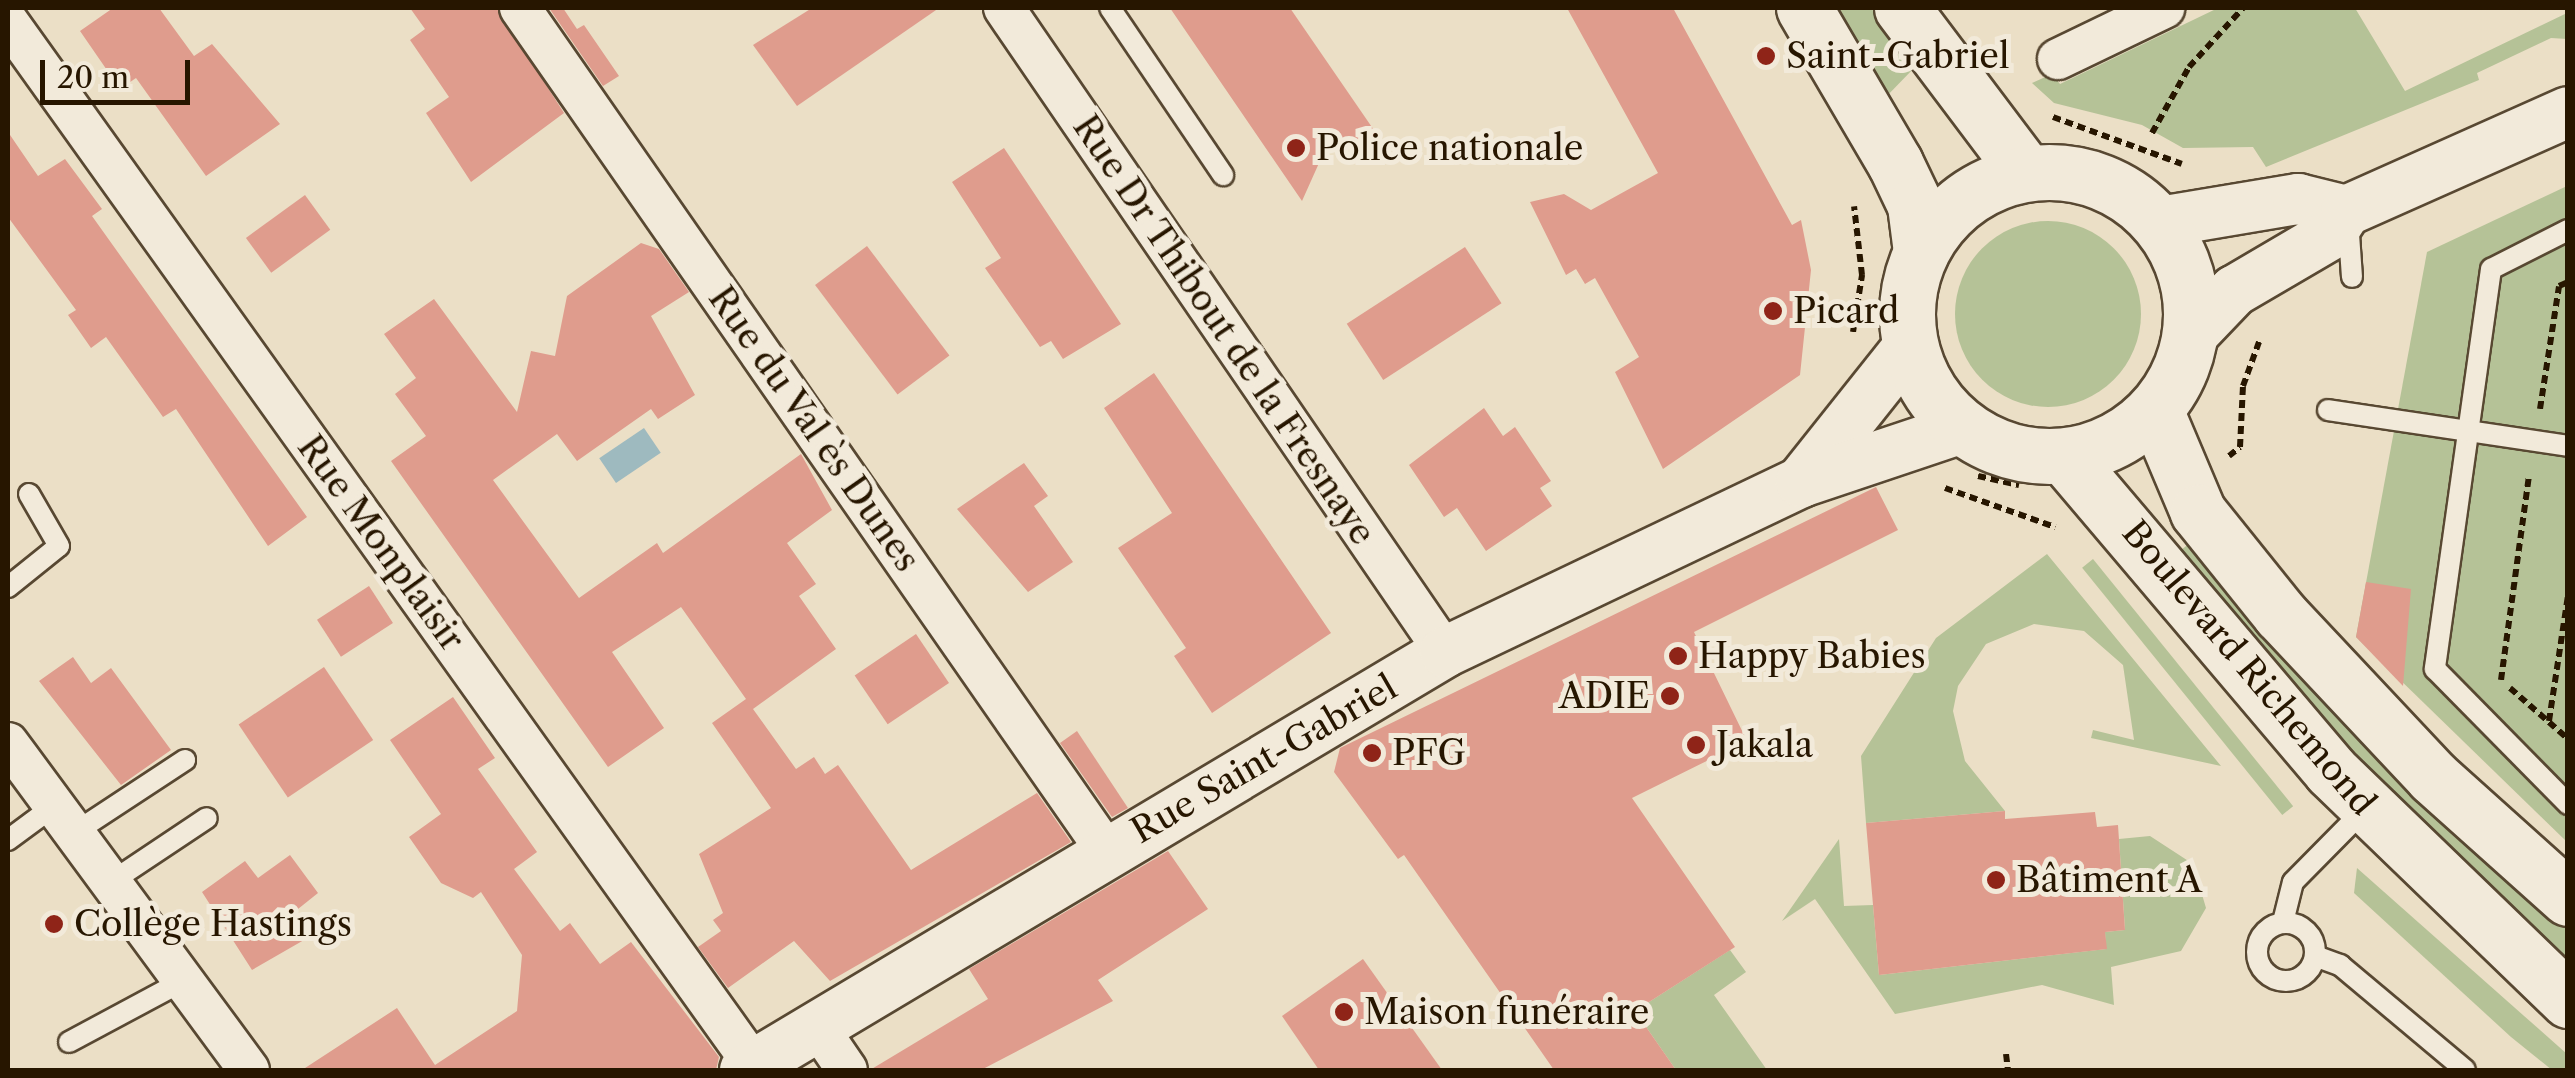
<!DOCTYPE html>
<html>
<head>
<meta charset="utf-8">
<style>
	body { margin:0 }
	#map { position:relative; width:2575px; height:1078px; overflow:hidden; background:#ebdfc6; font-family:"Libre Caslon Text",serif }
	div>[style] { position:absolute }
	.green>* { inset:0; background:#b5c297; transform-origin:0 0 }
	.round { border-radius:50% }
	.water>* { inset:0; background:#9ebabf; transform-origin:0 0 }
	.building>* { inset:0; background:#df9c8d; transform-origin:0 0 }
	.path>* { height:6px; margin-top:-3px; transform-origin:0; background:repeating-linear-gradient(90deg,#271600 0 8px,transparent 0 13px) }
	.roads { filter:drop-shadow(2px 0 #584832) drop-shadow(-2px 0 #584832) drop-shadow(0 2px #584832) drop-shadow(0 -2px #584832) }
	.service>* { height:20px; margin:-10px; padding:0 10px; transform-origin:10px; border-radius:10px; background:#f2eada }
	.service>.ring { margin:-10px; padding:0; box-sizing:content-box; background:none; border:20px solid #f2eada; border-radius:50% }
	.minor>* { height:40px; margin:-20px; padding:0 20px; transform-origin:20px; border-radius:20px; background:#f2eada }
	.tertiary>* { height:50px; margin:-25px; padding:0 25px; transform-origin:25px; border-radius:25px; background:#f2eada }
	.secondary>* { height:55px; margin:-27.5px; padding:0 27.5px; transform-origin:27.5px; border-radius:27.5px; background:#f2eada }
	.secondary>.ring { margin:-27.5px; padding:0; box-sizing:content-box; background:none; border:55px solid #f2eada; border-radius:50% }
	.dots>* { width:28px; height:28px; translate:-50% -50%; box-sizing:border-box; border:5px solid #f2eada; border-radius:50% }
	span { translate:-50% -50%; white-space:nowrap; text-align:center; line-height:1.15; -webkit-text-stroke:10px #f2eada; paint-order:stroke }
	.poi-label { font-size:35px; color:#271600 }
	.left { translate:0 -50%; text-align:left }
	.right { translate:-100% -50%; text-align:right }
	.street-label { font-size:35px; color:#271600 }
	.frame { position:absolute; inset:0; border:10px solid #271600; pointer-events:none }
	.scale { position:absolute; left:40px; top:60px; width:150px; height:45px; box-sizing:border-box; border:5px solid #271600; border-top:0; padding-left:12px; font-size:30px; line-height:35px; white-space:nowrap; color:#271600; -webkit-text-stroke:8px #f2eada; paint-order:stroke }
</style>
</head>
<body>
<div id="map">
	<div class="green">
		<div style="clip-path:polygon(1827px 8px,1871px 8px,1916px 66px,1882px 101px)"></div>
		<div style="clip-path:polygon(2218px 8px,2355px 8px,2405px 91px,2567px 13px,2567px 39px,2551px 38px,2477px 73px,2479px 80px,2266px 167px,2253px 147px,2183px 148px,2142px 125px,2054px 103px,2032px 83px,2052px 74px,2060px 84px)"></div>
		<div style="clip-path:polygon(2567px 186px,2567px 842px,2356px 637px,2427px 252px)"></div>
		<div class="round" style="left:1955px;top:221px;width:186px;height:186px"></div>
		<div style="clip-path:polygon(2196px 538px,2567px 917px,2567px 972px,2405px 821px,2175px 555px)"></div>
		<div style="clip-path:polygon(2047px 554px,2221px 766px,2091px 738px,2093px 730px,2134px 740px,2123px 665px,2084px 631px,2034px 624px,1986px 644px,1958px 686px,1953px 711px,1965px 761px,2005px 811px,1866px 823px,1861px 756px,1936px 638px)"></div>
		<div style="left:2093px;top:559px;width:318px;height:14px;rotate:51deg"></div>
		<div style="clip-path:polygon(2150px 836px,2193px 864px,2206px 908px,2181px 951px,2111px 967px,2114px 1005px,2042px 985px,1895px 1014px,1815px 899px,1782px 921px,1839px 839px,1844px 906px,1873px 905px,1879px 975px,2106px 949px,2105px 932px,2125px 930px,2119px 839px)"></div>
		<div style="clip-path:polygon(2357px 868px,2567px 1054px,2567px 1070px,2552px 1070px,2511px 1037px,2354px 893px)"></div>
		<div style="clip-path:polygon(1730px 950px,1746px 972px,1714px 995px,1767px 1070px,1676px 1070px,1635px 1011px)"></div>
	</div>
	<div class="water">
		<div style="left:644px;top:428px;width:30px;height:54px;rotate:56deg"></div>
	</div>
	<div class="building">
		<div style="clip-path:polygon(113px 8px,159px 8px,194px 56px,212px 44px,280px 124px,206px 176px,136px 78px,120px 89px,80px 31px)"></div>
		<div style="clip-path:polygon(410px 8px,497px 8px,564px 113px,471px 182px,426px 113px,449px 97px,410px 40px,425px 29px)"></div>
		<div style="clip-path:polygon(549px 8px,563px 8px,577px 29px,584px 25px,619px 76px,603px 86px)"></div>
		<div style="clip-path:polygon(812px 8px,939px 8px,797px 106px,753px 45px)"></div>
		<div style="clip-path:polygon(1170px 8px,1290px 8px,1378px 136px,1328px 143px,1302px 201px)"></div>
		<div style="clip-path:polygon(1567px 8px,1673px 8px,1792px 225px,1801px 220px,1811px 270px,1800px 375px,1663px 469px,1615px 372px,1639px 357px,1595px 278px,1585px 284px,1576px 269px,1566px 275px,1530px 202px,1564px 194px,1591px 210px,1658px 173px)"></div>
		<div style="clip-path:polygon(8px 132px,38px 176px,65px 159px,102px 209px,92px 216px,307px 517px,268px 546px,176px 409px,163px 417px,106px 337px,91px 348px,68px 315px,76px 310px,8px 217px)"></div>
		<div style="clip-path:polygon(1004px 148px,1121px 324px,1063px 359px,1051px 341px,1040px 347px,985px 268px,1001px 258px,952px 182px)"></div>
		<div style="left:305px;top:195px;width:43px;height:73px;rotate:54deg"></div>
		<div style="clip-path:polygon(641px 243px,659px 249px,689px 292px,651px 316px,695px 395px,658px 419px,651px 409px,577px 461px,557px 434px,493px 480px,579px 598px,657px 543px,663px 553px,801px 454px,832px 510px,787px 543px,816px 584px,799px 596px,836px 649px,753px 709px,796px 769px,814px 757px,825px 774px,838px 765px,911px 870px,1037px 793px,1071px 842px,830px 981px,794px 941px,728px 988px,698px 947px,721px 931px,713px 920px,723px 913px,699px 854px,771px 808px,712px 723px,746px 699px,681px 607px,612px 652px,664px 728px,608px 767px,391px 461px,426px 436px,395px 394px,416px 378px,384px 334px,434px 299px,517px 412px,531px 351px,555px 356px,567px 296px)"></div>
		<div style="left:867px;top:246px;width:137px;height:65px;rotate:53deg"></div>
		<div style="left:1465px;top:247px;width:67px;height:141px;rotate:57deg"></div>
		<div style="clip-path:polygon(1154px 373px,1331px 633px,1212px 713px,1174px 656px,1186px 648px,1118px 548px,1172px 513px,1104px 408px)"></div>
		<div style="clip-path:polygon(1484px 408px,1503px 436px,1515px 427px,1551px 481px,1540px 488px,1552px 506px,1486px 551px,1457px 508px,1444px 517px,1409px 465px)"></div>
		<div style="clip-path:polygon(1024px 463px,1048px 496px,1034px 506px,1073px 562px,1028px 592px,957px 509px)"></div>
		<div style="clip-path:polygon(1876px 487px,1898px 530px,1694px 632px,1747px 741px,1632px 798px,1735px 947px,1635px 1011px,1676px 1070px,1554px 1070px,1404px 855px,1398px 859px,1334px 772px,1340px 748px)"></div>
		<div style="clip-path:polygon(2366px 582px,2411px 589px,2403px 686px,2356px 637px)"></div>
		<div style="left:369px;top:586px;width:44px;height:62px;rotate:57deg"></div>
		<div style="left:916px;top:634px;width:59px;height:74px;rotate:56deg"></div>
		<div style="clip-path:polygon(73px 657px,91px 683px,111px 668px,171px 750px,121px 785px,39px 681px)"></div>
		<div style="left:324px;top:667px;width:88px;height:103px;rotate:56deg"></div>
		<div style="clip-path:polygon(453px 697px,495px 758px,478px 769px,537px 852px,514px 869px,560px 931px,570px 923px,600px 964px,631px 942px,719px 1057px,716px 1070px,302px 1070px,397px 1008px,435px 1065px,517px 1011px,522px 955px,481px 892px,473px 898px,441px 883px,409px 837px,441px 814px,390px 740px)"></div>
		<div style="clip-path:polygon(1077px 731px,1128px 808px,1112px 817px,1060px 743px)"></div>
		<div style="clip-path:polygon(2005px 811px,2005px 819px,2095px 812px,2097px 827px,2118px 825px,2125px 930px,2105px 932px,2107px 949px,1879px 975px,1866px 823px)"></div>
		<div style="clip-path:polygon(1168px 851px,1208px 909px,1098px 980px,1113px 1001px,981px 1070px,870px 1070px,988px 999px,969px 969px)"></div>
		<div style="clip-path:polygon(290px 855px,318px 893px,288px 917px,304px 940px,252px 970px,202px 892px,245px 861px,258px 878px)"></div>
		<div style="clip-path:polygon(1363px 959px,1442px 1070px,1319px 1070px,1282px 1016px)"></div>
	</div>
	<div class="path">
		<div style="left:2053px;top:117px;width:137px;rotate:20deg"></div>
		<div style="left:2152px;top:133px;width:76px;rotate:-60.7deg"></div>
		<div style="left:2189px;top:67px;width:80px;rotate:-47.5deg"></div>
		<div style="left:1853px;top:332px;width:58px;rotate:-81deg"></div>
		<div style="left:1862px;top:275px;width:69px;rotate:-96.6deg"></div>
		<div style="left:2540px;top:409px;width:124px;rotate:-81.2deg"></div>
		<div style="left:2559px;top:286px;width:10px;rotate:-24deg"></div>
		<div style="left:2229px;top:456px;width:14px;rotate:-39deg"></div>
		<div style="left:2240px;top:447px;width:61px;rotate:-87.2deg"></div>
		<div style="left:2243px;top:386px;width:47px;rotate:-70deg"></div>
		<div style="left:1978px;top:476px;width:42px;rotate:12.4deg"></div>
		<div style="left:1945px;top:488px;width:117px;rotate:19.5deg"></div>
		<div style="left:2501px;top:680px;width:206px;rotate:-82.2deg"></div>
		<div style="left:2510px;top:688px;width:77px;rotate:41.3deg"></div>
		<div style="left:2549px;top:721px;width:126px;rotate:-81.4deg"></div>
		<div style="left:2006px;top:1054px;width:16px;rotate:83deg"></div>
	</div>
	<div class="roads">
		<div class="service">
			<div style="left:1110px;top:8px;width:202px;rotate:55.9deg"></div>
			<div style="left:2348px;top:220px;width:57px;rotate:86deg"></div>
			<div style="left:2568px;top:230px;width:86px;rotate:153.1deg"></div>
			<div style="left:2491px;top:269px;width:404px;rotate:98deg"></div>
			<div style="left:2435px;top:669px;width:190px;rotate:45.4deg"></div>
			<div style="left:2328px;top:410px;width:243px;rotate:8.5deg"></div>
			<div style="left:8px;top:587px;width:65px;rotate:-38.8deg"></div>
			<div style="left:59px;top:546px;width:60px;rotate:-120deg"></div>
			<div style="left:74px;top:833px;width:133px;rotate:-33.3deg"></div>
			<div style="left:8px;top:840px;width:57px;rotate:-36.5deg"></div>
			<div style="left:111px;top:882px;width:115px;rotate:-33.7deg"></div>
			<div style="left:2283px;top:922px;width:41px;rotate:-76deg"></div>
			<div style="left:2293px;top:882px;width:104px;rotate:-45.4deg"></div>
			<div class="ring" style="left:2257px;top:923px;width:38px;height:38px"></div>
			<div style="left:2315px;top:956px;width:27px;rotate:20deg"></div>
			<div style="left:2340px;top:965px;width:163px;rotate:40deg"></div>
			<div style="left:69px;top:1042px;width:129px;rotate:-28.2deg"></div>
		</div>
		<div class="minor">
			<div style="left:520px;top:8px;width:1028px;rotate:55.18deg"></div>
			<div style="left:1004px;top:8px;width:781px;rotate:55.6deg"></div>
			<div style="left:8px;top:22px;width:1282px;rotate:54.43deg"></div>
			<div style="left:2058px;top:59px;width:118px;rotate:-25.7deg"></div>
			<div style="left:8px;top:743px;width:406px;rotate:53.6deg"></div>
			<div style="left:817px;top:1026px;width:53px;rotate:55.7deg"></div>
		</div>
		<div class="tertiary">
			<div style="left:2160px;top:222px;width:140px;rotate:-9.5deg"></div>
			<div style="left:2298px;top:199px;width:49px;rotate:14deg"></div>
			<div style="left:2190px;top:337px;width:64px;rotate:-46.3deg"></div>
			<div style="left:2234px;top:291px;width:113px;rotate:-30.4deg"></div>
			<div style="left:2331px;top:234px;width:27px;rotate:-57deg"></div>
			<div style="left:2346px;top:211px;width:243px;rotate:-24deg"></div>
			<div style="left:1801px;top:482px;width:174px;rotate:-51.5deg"></div>
			<div style="left:745px;top:1070px;width:815px;rotate:-30.84deg"></div>
			<div style="left:1445px;top:652px;width:395px;rotate:-25.5deg"></div>
			<div style="left:1801px;top:482px;width:170px;rotate:-18.5deg"></div>
		</div>
		<div class="secondary">
			<div style="left:1804px;top:8px;width:180px;rotate:59.6deg"></div>
			<div style="left:1895px;top:163px;width:47px;rotate:64.5deg"></div>
			<div style="left:1915px;top:205px;width:47px;rotate:82.7deg"></div>
			<div style="left:1902px;top:8px;width:203px;rotate:53deg"></div>
			<div class="ring" style="left:1907px;top:172px;width:229px;height:229px"></div>
			<div style="left:2155px;top:410px;width:111px;rotate:67.1deg"></div>
			<div style="left:2198px;top:512px;width:131px;rotate:51.2deg"></div>
			<div style="left:2280px;top:614px;width:224px;rotate:46.8deg"></div>
			<div style="left:2433px;top:777px;width:181px;rotate:41.9deg"></div>
			<div style="left:2064px;top:456px;width:413px;rotate:49.7deg"></div>
			<div style="left:2331px;top:771px;width:330px;rotate:44deg"></div>
		</div>
	</div>
	<div class="dots">
		<div style="left:1766px;top:56px;background:#8f2418"></div>
		<div style="left:1296px;top:148px;background:#8f2418"></div>
		<div style="left:1773px;top:311px;background:#8f2418"></div>
		<div style="left:1678px;top:656px;background:#8f2418"></div>
		<div style="left:1670px;top:696px;background:#8f2418"></div>
		<div style="left:1696px;top:745px;background:#8f2418"></div>
		<div style="left:1372px;top:753px;background:#8f2418"></div>
		<div style="left:1996px;top:880px;background:#8f2418"></div>
		<div style="left:54px;top:924px;background:#8f2418"></div>
		<div style="left:1344px;top:1012px;background:#8f2418"></div>
	</div>
	<div class="poi-label">
		<span class="left" style="left:1786px;top:56px">Saint-Gabriel</span>
		<span class="left" style="left:1316px;top:148px">Police nationale</span>
		<span class="left" style="left:1793px;top:311px">Picard</span>
		<span class="left" style="left:1698px;top:656px">Happy Babies</span>
		<span class="right" style="left:1650px;top:696px">ADIE</span>
		<span class="left" style="left:1716px;top:745px">Jakala</span>
		<span class="left" style="left:1392px;top:753px">PFG</span>
		<span class="left" style="left:2016px;top:880px">Bâtiment A</span>
		<span class="left" style="left:74px;top:924px">Collège Hastings</span>
		<span class="left" style="left:1364px;top:1012px">Maison funéraire</span>
	</div>
	<div class="street-label">
		<span style="left:1224px;top:330px;rotate:56deg">Rue Dr Thibout de la Fresnaye</span>
		<span style="left:814px;top:429px;rotate:55deg">Rue du Val ès Dunes</span>
		<span style="left:381px;top:543px;rotate:54deg">Rue Monplaisir</span>
		<span style="left:2249px;top:668px;rotate:50deg">Boulevard Richemond</span>
		<span style="left:1264px;top:759px;rotate:-30deg">Rue Saint-Gabriel</span>
	</div>
	<div class="frame"></div>
	<div class="scale">20 m</div>
</div>
</body>
</html>
